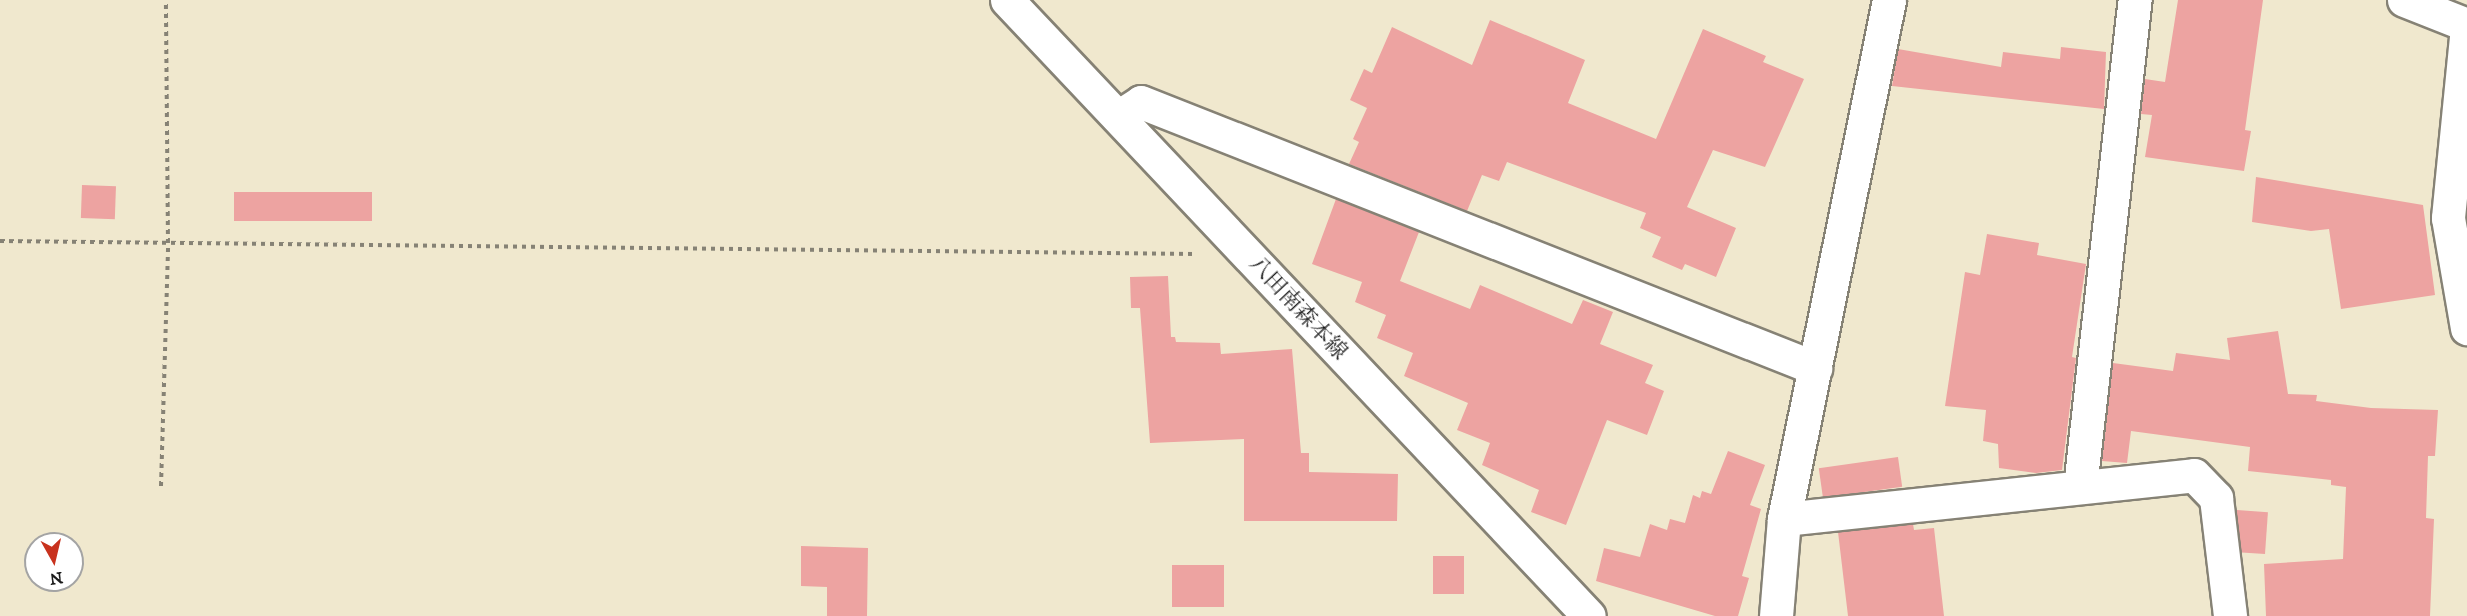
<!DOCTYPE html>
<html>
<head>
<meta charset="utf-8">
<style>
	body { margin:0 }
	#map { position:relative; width:2467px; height:616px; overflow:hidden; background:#f0e8ce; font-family:"IM FELL DW Pica","Noto Serif JP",serif }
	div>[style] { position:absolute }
	.building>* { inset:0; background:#eda3a1; transform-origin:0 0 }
	.path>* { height:4px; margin-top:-2px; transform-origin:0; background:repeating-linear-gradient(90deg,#868275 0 4.5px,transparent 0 9px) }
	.roads { filter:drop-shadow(2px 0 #868275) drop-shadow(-2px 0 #868275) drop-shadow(0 2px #868275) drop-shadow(0 -2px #868275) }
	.minor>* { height:33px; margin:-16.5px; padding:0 16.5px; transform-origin:16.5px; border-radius:16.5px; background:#fff }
	.major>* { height:33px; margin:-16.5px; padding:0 16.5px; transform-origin:16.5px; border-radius:16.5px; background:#fff }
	span { translate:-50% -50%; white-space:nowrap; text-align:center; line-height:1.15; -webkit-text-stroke:5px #fff; paint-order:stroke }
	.street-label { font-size:22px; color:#1c1c1c }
	.north { position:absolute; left:24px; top:532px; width:60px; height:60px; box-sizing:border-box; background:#fff; border:2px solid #a4a4a4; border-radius:50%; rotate:172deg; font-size:16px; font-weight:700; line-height:24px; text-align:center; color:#1c1c1c }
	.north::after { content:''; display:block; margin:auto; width:21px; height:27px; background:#c8321e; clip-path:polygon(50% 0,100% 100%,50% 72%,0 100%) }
</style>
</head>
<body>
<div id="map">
	<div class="building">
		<div style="clip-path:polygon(2178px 0,2263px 0,2245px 130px,2251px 131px,2244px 171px,2145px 157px,2152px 115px,2141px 114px,2145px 79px,2165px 82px)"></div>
		<div style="clip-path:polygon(1490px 20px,1585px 60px,1568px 103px,1656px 139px,1703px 29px,1766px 56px,1763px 62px,1804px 79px,1765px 167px,1713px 150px,1687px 207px,1736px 228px,1716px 277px,1685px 264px,1682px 270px,1652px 257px,1661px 237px,1640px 228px,1646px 213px,1507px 162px,1499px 181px,1482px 175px,1467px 211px,1349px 164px,1359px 142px,1353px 139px,1367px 108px,1350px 100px,1364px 69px,1372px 73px,1392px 27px,1472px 65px)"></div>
		<div style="clip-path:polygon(2061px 47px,2106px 52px,2104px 109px,1892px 86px,1898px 49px,2001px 67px,2003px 52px,2060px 59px)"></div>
		<div style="clip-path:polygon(2256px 177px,2423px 205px,2435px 295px,2341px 309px,2329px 229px,2311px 231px,2252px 222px)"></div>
		<div style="left:82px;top:185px;width:34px;height:33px;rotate:2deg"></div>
		<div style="left:234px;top:192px;width:138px;height:29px"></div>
		<div style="clip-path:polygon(1336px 199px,1419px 232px,1400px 281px,1470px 309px,1480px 285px,1572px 324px,1583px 300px,1613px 312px,1600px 344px,1653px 365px,1645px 383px,1664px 391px,1647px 435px,1607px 420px,1566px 525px,1531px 512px,1539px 490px,1482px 465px,1490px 443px,1457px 430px,1468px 403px,1404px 376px,1413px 353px,1377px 338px,1386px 315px,1355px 302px,1362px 282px,1312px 264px)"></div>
		<div style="clip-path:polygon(1987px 234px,2039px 243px,2037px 255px,2086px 264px,2072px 357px,2076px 358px,2062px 470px,2036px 473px,1999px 468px,1998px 444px,1983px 441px,1986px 410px,1945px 406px,1965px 272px,1980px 275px)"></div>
		<div style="clip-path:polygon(1168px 276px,1171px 337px,1175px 337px,1176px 342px,1220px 343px,1221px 354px,1292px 349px,1301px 453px,1309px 453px,1309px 472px,1398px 474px,1397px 521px,1244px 521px,1244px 439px,1150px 443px,1140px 308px,1131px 308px,1130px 277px)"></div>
		<div style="clip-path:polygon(2278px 331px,2288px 394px,2317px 395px,2316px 401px,2371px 408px,2438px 410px,2435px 456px,2428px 456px,2426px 518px,2434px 519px,2430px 616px,2266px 616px,2264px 564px,2343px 559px,2346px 487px,2331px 485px,2331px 480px,2248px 471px,2250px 447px,2131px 431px,2127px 463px,2102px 461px,2113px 363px,2173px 371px,2176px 353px,2230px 360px,2227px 338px)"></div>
		<div style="clip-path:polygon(1728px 451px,1765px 465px,1750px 505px,1761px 509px,1742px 576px,1749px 578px,1738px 616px,1715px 616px,1596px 581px,1604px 548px,1640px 557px,1650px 524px,1667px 530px,1670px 519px,1685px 523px,1693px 495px,1700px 498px,1702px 491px,1711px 494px)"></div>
		<div style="left:1898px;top:457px;width:30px;height:80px;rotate:82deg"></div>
		<div style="left:2237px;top:510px;width:31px;height:42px;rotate:4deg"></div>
		<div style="clip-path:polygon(1913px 524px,1914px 530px,1934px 528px,1944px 616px,1848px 616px,1838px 532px)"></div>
		<div style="clip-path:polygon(801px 546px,868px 548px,867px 616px,827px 616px,827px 587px,801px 586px)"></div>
		<div style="left:1433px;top:556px;width:31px;height:38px"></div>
		<div style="left:1172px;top:565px;width:52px;height:42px"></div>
	</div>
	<div class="path">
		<div style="left:0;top:241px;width:1195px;rotate:0.62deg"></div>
		<div style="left:161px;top:486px;width:243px;rotate:-88.3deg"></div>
		<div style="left:168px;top:243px;width:243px;rotate:-90.5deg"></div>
	</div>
	<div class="roads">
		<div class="minor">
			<div style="left:2404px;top:0;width:68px;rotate:21.6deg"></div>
			<div style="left:2467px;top:27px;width:192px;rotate:95.7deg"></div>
			<div style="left:2448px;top:218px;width:112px;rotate:80.2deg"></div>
			<div style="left:1118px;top:117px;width:27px;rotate:-33deg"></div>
			<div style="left:1141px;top:102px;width:725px;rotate:21.54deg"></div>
			<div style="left:2080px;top:487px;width:490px;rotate:-83.6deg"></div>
			<div style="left:1784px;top:519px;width:412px;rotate:-6.1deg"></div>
			<div style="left:2194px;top:475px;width:32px;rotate:46deg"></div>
			<div style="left:2216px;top:498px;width:119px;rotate:83.2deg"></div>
			<div style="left:1776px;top:616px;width:97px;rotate:-85.3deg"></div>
			<div style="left:1784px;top:519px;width:530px;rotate:-78.56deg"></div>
		</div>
		<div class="major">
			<div style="left:1007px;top:0;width:847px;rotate:46.63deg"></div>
		</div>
	</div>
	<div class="street-label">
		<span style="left:1298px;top:308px;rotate:47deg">八田南森本線</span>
	</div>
	<div class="north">N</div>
</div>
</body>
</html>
